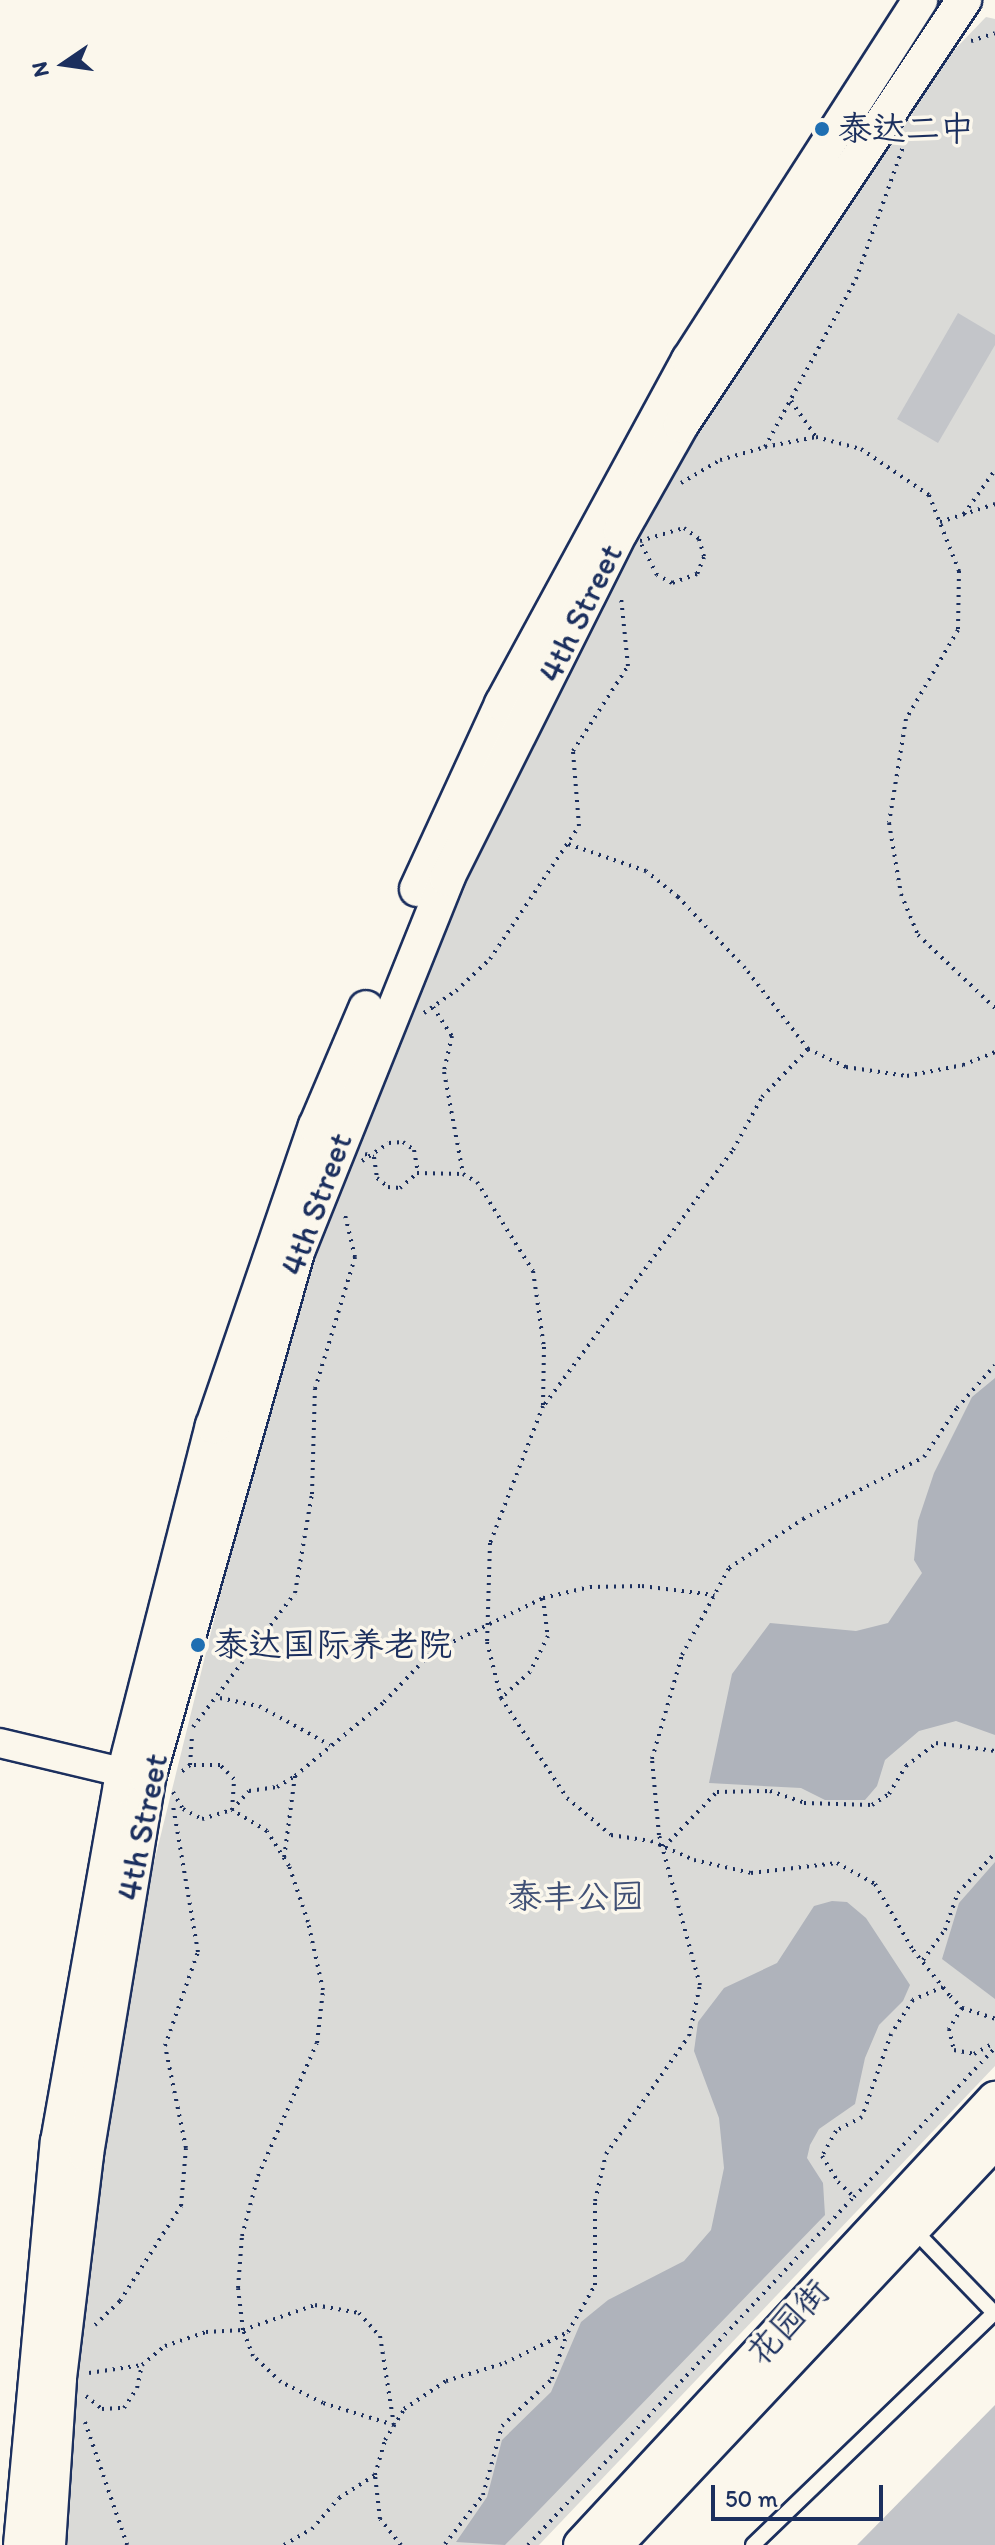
<!DOCTYPE html>
<html>
<head>
<meta charset="utf-8">
<style>
	body { margin:0 }
	#map { position:relative; width:995px; height:2545px; overflow:hidden; background:#fbf7ec; font-family:Itim,"LXGW WenKai TC",sans-serif }
	div>[style] { position:absolute }
	.green>* { inset:0; background:#dadad7 }
	.water>* { inset:0; background:#afb3bb }
	.building>* { inset:0; background:#c3c5c9 }
	.path>* { height:4px; margin-top:-2px; transform-origin:0; background:repeating-linear-gradient(90deg,#1b2f5e 0 2px,transparent 0 8px) }
	.roads { filter:drop-shadow(2px 0 #1b2f5e) drop-shadow(-2px 0 #1b2f5e) drop-shadow(0 2px #1b2f5e) drop-shadow(0 -2px #1b2f5e) }
	.service>* { height:14px; margin:-7px; padding:0 7px; transform-origin:7px; border-radius:7px; background:#fbf7ec }
	.minor>* { height:28px; margin:-14px; padding:0 14px; transform-origin:14px; border-radius:14px; background:#fbf7ec }
	.tertiary>* { height:34px; margin:-17px; padding:0 17px; transform-origin:17px; border-radius:17px; background:#fbf7ec }
	.dots>* { width:22px; height:22px; translate:-50% -50%; box-sizing:border-box; border:4px solid #fbf7ec; border-radius:50% }
	span { translate:-50% -50%; white-space:nowrap; text-align:center; line-height:1.15; -webkit-text-stroke:7px #fbf7ec; paint-order:stroke }
	.poi-label { font-size:34px; color:#1b2f5e }
	.left { translate:0 -50%; text-align:left }
	.street-label { font-size:34px; color:#1b2f5e }
	.park-label { font-size:34px; color:#415176 }
	.north { position:absolute; left:24px; top:24px; width:80px; height:80px; -webkit-text-stroke:6px #fbf7ec; paint-order:stroke; rotate:257deg; font-size:22px; font-weight:700; line-height:32px; text-align:center; color:#1b2f5e }
	.north::after { content:''; display:block; margin:auto; width:28px; height:36px; background:#1b2f5e; clip-path:polygon(50% 0,100% 100%,50% 72%,0 100%) }
	.scale { position:absolute; left:711px; top:2485px; width:172px; height:36px; box-sizing:border-box; border:4px solid #1b2f5e; border-top:0; padding-left:10px; font-size:24px; line-height:28px; white-space:nowrap; color:#1b2f5e; -webkit-text-stroke:6px #fbf7ec; paint-order:stroke }
</style>
</head>
<body>
<div id="map">
	<div class="green">
		<div style="clip-path:polygon(986px 17px,995px 19px,995px 2066px,539px 2545px,65px 2545px,78px 2323px,138px 1927px,277px 1366px,346px 1166px,417px 983px,612px 583px,688px 448px,934px 71px)"></div>
	</div>
	<div class="water">
		<div style="clip-path:polygon(995px 1378px,995px 1735px,956px 1721px,919px 1731px,885px 1760px,877px 1786px,865px 1800px,825px 1800px,801px 1788px,709px 1783px,732px 1674px,770px 1623px,856px 1631px,888px 1623px,922px 1573px,914px 1560px,918px 1521px,934px 1473px,972px 1397px)"></div>
		<div style="clip-path:polygon(995px 1862px,995px 1999px,942px 1959px,959px 1903px)"></div>
		<div style="clip-path:polygon(832px 1901px,847px 1902px,866px 1918px,910px 1985px,903px 2001px,879px 2025px,865px 2058px,855px 2104px,819px 2129px,810px 2145px,807px 2158px,823px 2183px,825px 2215px,505px 2545px,456px 2542px,487px 2497px,502px 2440px,551px 2392px,581px 2322px,608px 2300px,684px 2261px,711px 2230px,724px 2168px,719px 2118px,694px 2051px,698px 2022px,724px 1988px,777px 1963px,814px 1906px)"></div>
	</div>
	<div class="building">
		<div style="clip-path:polygon(958px 313px,995px 335px,995px 345px,938px 443px,897px 419px)"></div>
		<div style="clip-path:polygon(995px 2405px,995px 2545px,857px 2545px)"></div>
	</div>
	<div class="path">
		<div style="left:971px;top:41px;width:25px;rotate:-18deg"></div>
		<div style="left:791px;top:401px;width:44px;rotate:55.2deg"></div>
		<div style="left:765px;top:447px;width:52px;rotate:-11.1deg"></div>
		<div style="left:816px;top:437px;width:47px;rotate:14.9deg"></div>
		<div style="left:861px;top:449px;width:82px;rotate:34.1deg"></div>
		<div style="left:929px;top:495px;width:82px;rotate:68.5deg"></div>
		<div style="left:959px;top:571px;width:59px;rotate:91deg"></div>
		<div style="left:958px;top:630px;width:103px;rotate:120.3deg"></div>
		<div style="left:906px;top:719px;width:105px;rotate:99.3deg"></div>
		<div style="left:889px;top:823px;width:72px;rotate:80.4deg"></div>
		<div style="left:901px;top:894px;width:44px;rotate:67.5deg"></div>
		<div style="left:918px;top:935px;width:106px;rotate:43.5deg"></div>
		<div style="left:681px;top:483px;width:45px;rotate:-30.5deg"></div>
		<div style="left:720px;top:460px;width:47px;rotate:-16.1deg"></div>
		<div style="left:765px;top:447px;width:191px;rotate:-61.6deg"></div>
		<div style="left:856px;top:279px;width:143px;rotate:-70.4deg"></div>
		<div style="left:964px;top:514px;width:54px;rotate:-54.8deg"></div>
		<div style="left:940px;top:522px;width:58px;rotate:-18.1deg"></div>
		<div style="left:684px;top:528px;width:19px;rotate:36deg"></div>
		<div style="left:699px;top:539px;width:19px;rotate:74deg"></div>
		<div style="left:704px;top:557px;width:18px;rotate:112deg"></div>
		<div style="left:697px;top:574px;width:27px;rotate:160deg"></div>
		<div style="left:672px;top:583px;width:17px;rotate:-152deg"></div>
		<div style="left:657px;top:575px;width:38px;rotate:-117deg"></div>
		<div style="left:640px;top:541px;width:46px;rotate:-16.5deg"></div>
		<div style="left:433px;top:1007px;width:35px;rotate:57deg"></div>
		<div style="left:452px;top:1036px;width:37px;rotate:103deg"></div>
		<div style="left:444px;top:1072px;width:104px;rotate:79.4deg"></div>
		<div style="left:424px;top:1013px;width:39px;rotate:-35deg"></div>
		<div style="left:456px;top:991px;width:47px;rotate:-43.3deg"></div>
		<div style="left:490px;top:959px;width:160px;rotate:-56.2deg"></div>
		<div style="left:579px;top:826px;width:75px;rotate:-94.6deg"></div>
		<div style="left:573px;top:751px;width:101px;rotate:-57.1deg"></div>
		<div style="left:628px;top:666px;width:69px;rotate:-95.8deg"></div>
		<div style="left:808px;top:1049px;width:42px;rotate:25.3deg"></div>
		<div style="left:846px;top:1067px;width:62px;rotate:8.4deg"></div>
		<div style="left:907px;top:1076px;width:57px;rotate:-11.1deg"></div>
		<div style="left:963px;top:1065px;width:35px;rotate:-22deg"></div>
		<div style="left:365px;top:1154px;width:9px;rotate:18deg"></div>
		<div style="left:374px;top:1157px;width:21px;rotate:82deg"></div>
		<div style="left:377px;top:1178px;width:14px;rotate:39deg"></div>
		<div style="left:388px;top:1187px;width:12px;rotate:5deg"></div>
		<div style="left:400px;top:1188px;width:23px;rotate:-41deg"></div>
		<div style="left:417px;top:1173px;width:46px;rotate:1.2deg"></div>
		<div style="left:463px;top:1174px;width:16px;rotate:30deg"></div>
		<div style="left:477px;top:1182px;width:105px;rotate:57.8deg"></div>
		<div style="left:533px;top:1271px;width:77px;rotate:81.8deg"></div>
		<div style="left:544px;top:1347px;width:59px;rotate:91deg"></div>
		<div style="left:543px;top:1406px;width:147px;rotate:111.1deg"></div>
		<div style="left:490px;top:1543px;width:99px;rotate:91.7deg"></div>
		<div style="left:487px;top:1642px;width:58px;rotate:76deg"></div>
		<div style="left:501px;top:1698px;width:120px;rotate:56.6deg"></div>
		<div style="left:567px;top:1798px;width:57px;rotate:40.1deg"></div>
		<div style="left:611px;top:1835px;width:40px;rotate:8.5deg"></div>
		<div style="left:651px;top:1841px;width:47px;rotate:23.8deg"></div>
		<div style="left:694px;top:1860px;width:58px;rotate:12.8deg"></div>
		<div style="left:751px;top:1873px;width:87px;rotate:-6.6deg"></div>
		<div style="left:837px;top:1863px;width:43px;rotate:28.9deg"></div>
		<div style="left:875px;top:1884px;width:76px;rotate:60.1deg"></div>
		<div style="left:913px;top:1950px;width:59px;rotate:51.2deg"></div>
		<div style="left:950px;top:1996px;width:17px;rotate:45deg"></div>
		<div style="left:962px;top:2008px;width:35px;rotate:18deg"></div>
		<div style="left:362px;top:1161px;width:32px;rotate:-34deg"></div>
		<div style="left:389px;top:1143px;width:14px;rotate:-4deg"></div>
		<div style="left:403px;top:1142px;width:14px;rotate:36deg"></div>
		<div style="left:414px;top:1150px;width:22px;rotate:80deg"></div>
		<div style="left:545px;top:1404px;width:316px;rotate:-53.5deg"></div>
		<div style="left:733px;top:1150px;width:60px;rotate:-61.3deg"></div>
		<div style="left:762px;top:1097px;width:66px;rotate:-46.2deg"></div>
		<div style="left:808px;top:1049px;width:103px;rotate:-127.9deg"></div>
		<div style="left:745px;top:968px;width:98px;rotate:-133.3deg"></div>
		<div style="left:678px;top:897px;width:41px;rotate:-140.9deg"></div>
		<div style="left:646px;top:871px;width:83px;rotate:-160.9deg"></div>
		<div style="left:543px;top:1598px;width:48px;rotate:-13.2deg"></div>
		<div style="left:590px;top:1587px;width:52px;rotate:-1.1deg"></div>
		<div style="left:642px;top:1586px;width:73px;rotate:7.1deg"></div>
		<div style="left:220px;top:1698px;width:40px;rotate:12deg"></div>
		<div style="left:259px;top:1706px;width:81px;rotate:28.8deg"></div>
		<div style="left:193px;top:1727px;width:168px;rotate:-52.7deg"></div>
		<div style="left:295px;top:1593px;width:100px;rotate:-80.3deg"></div>
		<div style="left:312px;top:1494px;width:105px;rotate:-88.4deg"></div>
		<div style="left:315px;top:1389px;width:138px;rotate:-73.1deg"></div>
		<div style="left:355px;top:1257px;width:47px;rotate:-103.4deg"></div>
		<div style="left:190px;top:1765px;width:30px;rotate:-86deg"></div>
		<div style="left:295px;top:1776px;width:116px;rotate:-39.7deg"></div>
		<div style="left:384px;top:1702px;width:69px;rotate:-46.2deg"></div>
		<div style="left:432px;top:1652px;width:123px;rotate:-25.9deg"></div>
		<div style="left:543px;top:1598px;width:38px;rotate:83deg"></div>
		<div style="left:548px;top:1636px;width:40px;rotate:116.6deg"></div>
		<div style="left:530px;top:1672px;width:38px;rotate:138deg"></div>
		<div style="left:173px;top:1792px;width:20px;rotate:60deg"></div>
		<div style="left:183px;top:1809px;width:21px;rotate:28deg"></div>
		<div style="left:202px;top:1819px;width:31px;rotate:-17deg"></div>
		<div style="left:232px;top:1810px;width:25px;rotate:-48deg"></div>
		<div style="left:249px;top:1791px;width:28px;rotate:-8deg"></div>
		<div style="left:277px;top:1787px;width:21px;rotate:-31deg"></div>
		<div style="left:295px;top:1776px;width:83px;rotate:97.6deg"></div>
		<div style="left:664px;top:1847px;width:76px;rotate:-46.1deg"></div>
		<div style="left:717px;top:1792px;width:53px;rotate:-1.1deg"></div>
		<div style="left:770px;top:1791px;width:36px;rotate:19deg"></div>
		<div style="left:804px;top:1803px;width:68px;rotate:1.7deg"></div>
		<div style="left:872px;top:1805px;width:20px;rotate:-33deg"></div>
		<div style="left:889px;top:1794px;width:33px;rotate:-59deg"></div>
		<div style="left:906px;top:1766px;width:38px;rotate:-37deg"></div>
		<div style="left:936px;top:1743px;width:60px;rotate:7.7deg"></div>
		<div style="left:923px;top:1960px;width:37px;rotate:-54deg"></div>
		<div style="left:945px;top:1930px;width:39px;rotate:-71deg"></div>
		<div style="left:958px;top:1893px;width:54px;rotate:-47.2deg"></div>
		<div style="left:943px;top:1987px;width:33px;rotate:157deg"></div>
		<div style="left:913px;top:2000px;width:40px;rotate:122.9deg"></div>
		<div style="left:891px;top:2034px;width:88px;rotate:109.3deg"></div>
		<div style="left:862px;top:2117px;width:30px;rotate:152deg"></div>
		<div style="left:836px;top:2131px;width:29px;rotate:119deg"></div>
		<div style="left:822px;top:2156px;width:31px;rotate:58deg"></div>
		<div style="left:838px;top:2182px;width:22px;rotate:43deg"></div>
		<div style="left:854px;top:2197px;width:205px;rotate:-46.6deg"></div>
		<div style="left:962px;top:2008px;width:25px;rotate:122deg"></div>
		<div style="left:949px;top:2029px;width:22px;rotate:77deg"></div>
		<div style="left:954px;top:2050px;width:20px;rotate:11deg"></div>
		<div style="left:974px;top:2054px;width:23px;rotate:-29deg"></div>
		<div style="left:315px;top:2305px;width:45px;rotate:10.3deg"></div>
		<div style="left:359px;top:2313px;width:31px;rotate:48deg"></div>
		<div style="left:380px;top:2336px;width:90px;rotate:81.1deg"></div>
		<div style="left:394px;top:2425px;width:74px;rotate:-162.8deg"></div>
		<div style="left:323px;top:2403px;width:47px;rotate:-153.4deg"></div>
		<div style="left:281px;top:2382px;width:38px;rotate:-137deg"></div>
		<div style="left:253px;top:2356px;width:28px;rotate:-111deg"></div>
		<div style="left:243px;top:2330px;width:76px;rotate:-19.1deg"></div>
		<div style="left:95px;top:2325px;width:35px;rotate:-44deg"></div>
		<div style="left:120px;top:2301px;width:113px;rotate:-57.3deg"></div>
		<div style="left:181px;top:2206px;width:58px;rotate:-85.1deg"></div>
		<div style="left:186px;top:2148px;width:104px;rotate:-101.6deg"></div>
		<div style="left:165px;top:2046px;width:100px;rotate:-70.7deg"></div>
		<div style="left:198px;top:1952px;width:149px;rotate:-99.7deg"></div>
		<div style="left:89px;top:2373px;width:54px;rotate:-8.6deg"></div>
		<div style="left:86px;top:2396px;width:21px;rotate:39deg"></div>
		<div style="left:102px;top:2409px;width:22px;rotate:-3deg"></div>
		<div style="left:124px;top:2408px;width:24px;rotate:-57deg"></div>
		<div style="left:137px;top:2388px;width:24px;rotate:-78deg"></div>
		<div style="left:142px;top:2365px;width:30px;rotate:-40deg"></div>
		<div style="left:165px;top:2346px;width:43px;rotate:-18.9deg"></div>
		<div style="left:206px;top:2332px;width:37px;rotate:-3deg"></div>
		<div style="left:243px;top:2330px;width:42px;rotate:-96.8deg"></div>
		<div style="left:238px;top:2288px;width:52px;rotate:-85.6deg"></div>
		<div style="left:242px;top:2236px;width:62px;rotate:-75.1deg"></div>
		<div style="left:258px;top:2176px;width:145px;rotate:-66.1deg"></div>
		<div style="left:317px;top:2043px;width:53px;rotate:-83.5deg"></div>
		<div style="left:323px;top:1990px;width:70px;rotate:-102.4deg"></div>
		<div style="left:308px;top:1922px;width:59px;rotate:-108.7deg"></div>
		<div style="left:289px;top:1866px;width:41px;rotate:-122.2deg"></div>
		<div style="left:267px;top:1831px;width:41px;rotate:-149deg"></div>
		<div style="left:232px;top:1810px;width:31px;rotate:-86deg"></div>
		<div style="left:234px;top:1779px;width:20px;rotate:-135deg"></div>
		<div style="left:220px;top:1765px;width:30px;rotate:180deg"></div>
		<div style="left:190px;top:1765px;width:14px;rotate:141deg"></div>
		<div style="left:85px;top:2422px;width:130px;rotate:71.1deg"></div>
		<div style="left:445px;top:2544px;width:62px;rotate:-52.2deg"></div>
		<div style="left:483px;top:2495px;width:72px;rotate:-74.6deg"></div>
		<div style="left:502px;top:2426px;width:69px;rotate:-43.2deg"></div>
		<div style="left:552px;top:2379px;width:48px;rotate:-71.9deg"></div>
		<div style="left:284px;top:2545px;width:32px;rotate:-30deg"></div>
		<div style="left:312px;top:2529px;width:41px;rotate:-48.9deg"></div>
		<div style="left:339px;top:2498px;width:43px;rotate:-32.6deg"></div>
		<div style="left:401px;top:2545px;width:33px;rotate:-129deg"></div>
		<div style="left:380px;top:2519px;width:44px;rotate:-96.5deg"></div>
		<div style="left:375px;top:2475px;width:36px;rotate:-74deg"></div>
		<div style="left:385px;top:2440px;width:36px;rotate:-58deg"></div>
		<div style="left:404px;top:2409px;width:50px;rotate:-33.7deg"></div>
		<div style="left:446px;top:2381px;width:62px;rotate:-17deg"></div>
		<div style="left:505px;top:2363px;width:70px;rotate:-26.2deg"></div>
		<div style="left:568px;top:2332px;width:54px;rotate:-60.1deg"></div>
		<div style="left:595px;top:2285px;width:84px;rotate:-90deg"></div>
		<div style="left:595px;top:2201px;width:48px;rotate:-76.8deg"></div>
		<div style="left:606px;top:2154px;width:144px;rotate:-54.9deg"></div>
		<div style="left:689px;top:2036px;width:52px;rotate:-77.8deg"></div>
		<div style="left:700px;top:1985px;width:156px;rotate:-105.3deg"></div>
		<div style="left:659px;top:1835px;width:76px;rotate:-95.3deg"></div>
		<div style="left:652px;top:1759px;width:108px;rotate:-73.9deg"></div>
		<div style="left:682px;top:1655px;width:99px;rotate:-61.6deg"></div>
		<div style="left:729px;top:1568px;width:89px;rotate:-33.5deg"></div>
		<div style="left:803px;top:1519px;width:136px;rotate:-27.1deg"></div>
		<div style="left:924px;top:1457px;width:59px;rotate:-56deg"></div>
		<div style="left:957px;top:1408px;width:57px;rotate:-48.5deg"></div>
		<div style="left:528px;top:2545px;width:477px;rotate:-46.9deg"></div>
	</div>
	<div class="roads">
		<div class="service">
			<div style="left:913px;top:2229px;width:117px;rotate:46deg"></div>
			<div style="left:753px;top:2545px;width:336px;rotate:-43.9deg"></div>
		</div>
		<div class="minor">
			<div style="left:0;top:1743px;width:147px;rotate:13.4deg"></div>
		</div>
		<div class="tertiary">
			<div style="left:417px;top:889px;width:204px;rotate:-65.3deg"></div>
			<div style="left:502px;top:704px;width:392px;rotate:-61.5deg"></div>
			<div style="left:689px;top:360px;width:428px;rotate:-57.3deg"></div>
			<div style="left:21px;top:2545px;width:405px;rotate:-84.8deg"></div>
			<div style="left:58px;top:2142px;width:362px;rotate:-80deg"></div>
			<div style="left:121px;top:1786px;width:372px;rotate:-75.7deg"></div>
			<div style="left:213px;top:1426px;width:317px;rotate:-71.1deg"></div>
			<div style="left:316px;top:1126px;width:128px;rotate:-67deg"></div>
			<div style="left:48px;top:2545px;width:167px;rotate:-86.2deg"></div>
			<div style="left:59px;top:2378px;width:226px;rotate:-83.1deg"></div>
			<div style="left:86px;top:2154px;width:381px;rotate:-80.6deg"></div>
			<div style="left:148px;top:1778px;width:547px;rotate:-74.18deg"></div>
			<div style="left:297px;top:1252px;width:403px;rotate:-68.1deg"></div>
			<div style="left:447px;top:878px;width:388px;rotate:-63.4deg"></div>
			<div style="left:621px;top:531px;width:122px;rotate:-60.5deg"></div>
			<div style="left:681px;top:425px;width:511px;rotate:-56.34deg"></div>
			<div style="left:581px;top:2545px;width:609px;rotate:-47.13deg"></div>
			<div style="left:615px;top:2545px;width:555px;rotate:-46.75deg"></div>
		</div>
	</div>
	<div class="dots">
		<div style="left:822px;top:129px;background:#1f6fb2"></div>
		<div style="left:198px;top:1645px;background:#1f6fb2"></div>
	</div>
	<div class="poi-label">
		<span class="left" style="left:838px;top:129px">泰达二中</span>
		<span class="left" style="left:214px;top:1645px">泰达国际养老院</span>
	</div>
	<div class="street-label">
		<span style="left:580px;top:613px;rotate:-64deg">4th Street</span>
		<span style="left:316px;top:1204px;rotate:-70deg">4th Street</span>
		<span style="left:142px;top:1827px;rotate:-79deg">4th Street</span>
		<span style="left:788px;top:2322px;rotate:-47deg">花园街</span>
	</div>
	<div class="park-label">
		<span style="left:576px;top:1897px">泰丰公园</span>
	</div>
	<div class="north">N</div>
	<div class="scale">50 m</div>
</div>
</body>
</html>
